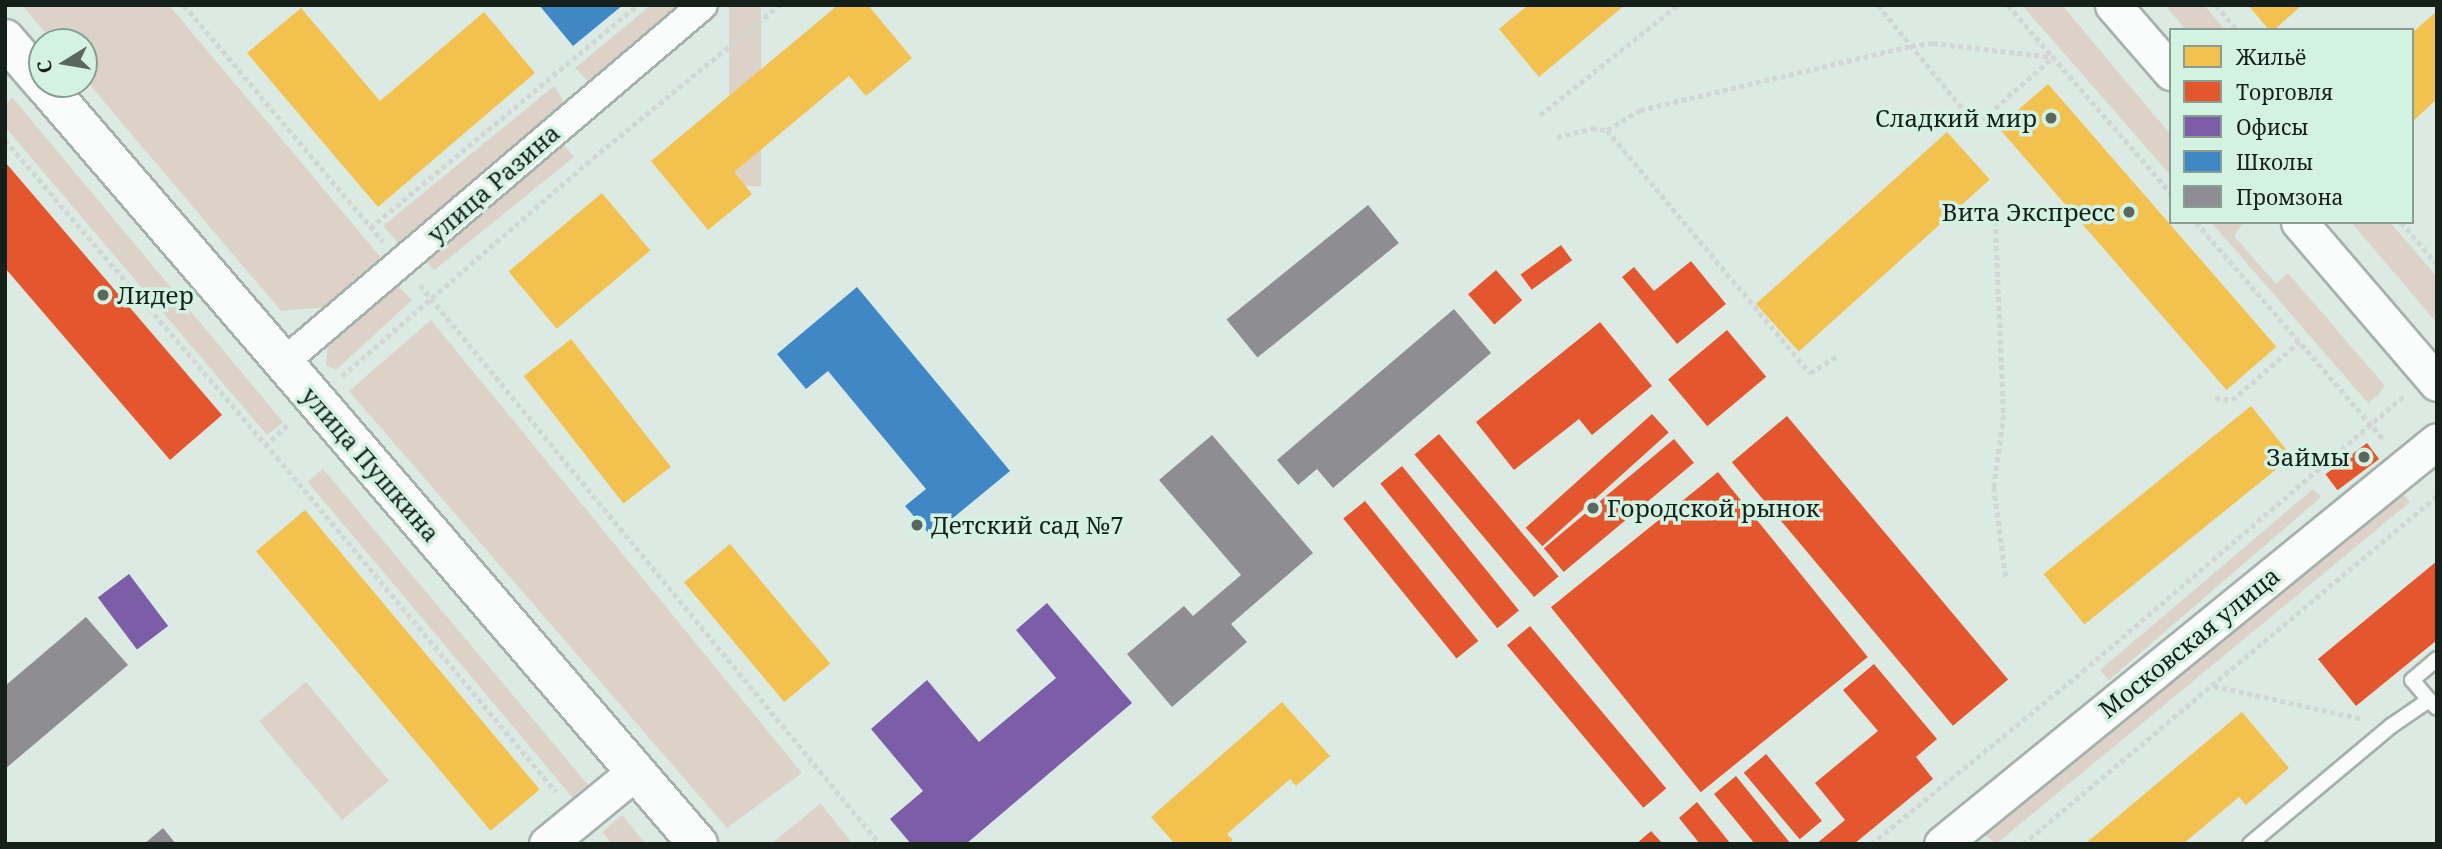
<!DOCTYPE html>
<html>
<head>
<meta charset="utf-8">
<style>
	body { margin:0 }
	#map { position:relative; width:2442px; height:849px; overflow:hidden; background:#dbebe3; font-family:"Noto Serif",serif }
	div>[style] { position:absolute }
	.green>* { inset:0; background:#dcd2c8; transform-origin:0 0 }
	.homes>* { inset:0; background:#f2c14e; transform-origin:0 0 }
	.shops>* { inset:0; background:#e4572e; transform-origin:0 0 }
	.offices>* { inset:0; background:#7b5ea7; transform-origin:0 0 }
	.schools>* { inset:0; background:#3f88c5 }
	.industry>* { inset:0; background:#8d8d92; transform-origin:0 0 }
	.path>* { height:4.5px; margin-top:-2.25px; transform-origin:0; background:repeating-linear-gradient(90deg,#d2d6d4 0 5px,transparent 0 8.5px) }
	.roads { filter:drop-shadow(2px 0 #a5b1ab) drop-shadow(-2px 0 #a5b1ab) drop-shadow(0 2px #a5b1ab) drop-shadow(0 -2px #a5b1ab) }
	.service>* { height:14px; margin:-7px; padding:0 7px; transform-origin:7px; border-radius:7px; background:#fafcfb }
	.minor>* { height:28px; margin:-14px; padding:0 14px; transform-origin:14px; border-radius:14px; background:#fafcfb }
	.tertiary>* { height:35px; margin:-17.5px; padding:0 17.5px; transform-origin:17.5px; border-radius:17.5px; background:#fafcfb }
	.secondary>* { height:38px; margin:-19px; padding:0 19px; transform-origin:19px; border-radius:19px; background:#fafcfb }
	.dots>* { width:19px; height:19px; translate:-50% -50%; box-sizing:border-box; border:4px solid #d4f2e2; border-radius:50% }
	span { translate:-50% -50%; white-space:nowrap; text-align:center; line-height:1.15; -webkit-text-stroke:7px #d4f2e2; paint-order:stroke }
	.poi-label { font-size:24px; color:#15201a }
	.right { translate:-100% -50%; text-align:right }
	.left { translate:0 -50%; text-align:left }
	.street-label { font-size:24px; color:#15201a }
	.frame { position:absolute; inset:0; border:7px solid #15201a; pointer-events:none }
	.legend { position:absolute; left:2169px; top:28px; width:245px; height:196px; box-sizing:border-box; background:#d4f2e2; border:2px solid #889e92; margin:0; padding:9px 12px; list-style:none; font-size:21px; color:#15201a }
	.legend li { display:flex; align-items:center; gap:14px; height:35px }
	.legend b { width:35px; border:2px solid #889e92 }
	.north { position:absolute; left:28px; top:28px; width:70px; height:70px; box-sizing:border-box; background:#d4f2e2; border:2px solid #889e92; border-radius:50%; rotate:259deg; font-size:19px; font-weight:700; line-height:28px; text-align:center; color:#15201a }
	.north::after { content:''; display:block; margin:auto; width:24px; height:32px; background:#5a6760; clip-path:polygon(50% 0,100% 100%,50% 72%,0 100%) }
</style>
</head>
<body>
<div id="map">
	<div class="green">
		<div style="clip-path:polygon(22px 5px,169px 5px,383px 260px,328px 307px,281px 311px,84px 78px,84px 42px,53px 42px)"></div>
		<div style="clip-path:polygon(651px 5px,681px 5px,589px 82px,575px 68px)"></div>
		<div style="left:729px;top:5px;width:32px;height:181px"></div>
		<div style="clip-path:polygon(2022px 5px,2062px 5px,2171px 135px,2171px 176px)"></div>
		<div style="clip-path:polygon(2165px 5px,2204px 5px,2225px 30px,2186px 30px)"></div>
		<div style="clip-path:polygon(554px 86px,564px 102px,398px 243px,383px 226px)"></div>
		<div style="clip-path:polygon(12px 97px,283px 422px,267px 435px,5px 127px,5px 106px)"></div>
		<div style="left:560px;top:140px;width:22px;height:180px;rotate:51deg"></div>
		<div style="clip-path:polygon(2211px 222px,2244px 222px,2234px 236px,2276px 284px,2288px 273px,2385px 386px,2377px 396px,2368px 403px)"></div>
		<div style="clip-path:polygon(2351px 222px,2390px 222px,2437px 277px,2437px 323px)"></div>
		<div style="clip-path:polygon(396px 284px,412px 300px,336px 370px,326px 365px,328px 343px)"></div>
		<div style="clip-path:polygon(431px 320px,802px 773px,727px 828px,349px 391px)"></div>
		<div style="left:323px;top:469px;width:412px;height:20px;rotate:50deg"></div>
		<div style="clip-path:polygon(2396px 485px,2410px 502px,1996px 844px,1981px 832px)"></div>
		<div style="clip-path:polygon(2313px 489px,2321px 497px,2109px 680px,2100px 670px)"></div>
		<div style="left:306px;top:682px;width:129px;height:61px;rotate:50deg"></div>
		<div style="clip-path:polygon(820px 803px,853px 844px,771px 844px,820px 804px)"></div>
		<div style="clip-path:polygon(622px 815px,646px 844px,612px 844px,602px 832px)"></div>
	</div>
	<div class="homes">
		<div style="clip-path:polygon(838px 5px,868px 5px,912px 58px,866px 96px,849px 76px,734px 172px,752px 194px,708px 230px,651px 161px)"></div>
		<div style="clip-path:polygon(1528px 5px,1625px 5px,1539px 77px,1499px 29px)"></div>
		<div style="clip-path:polygon(2248px 5px,2302px 5px,2274px 30px,2269px 30px)"></div>
		<div style="clip-path:polygon(301px 8px,380px 101px,484px 12px,535px 73px,378px 207px,247px 53px)"></div>
		<div style="clip-path:polygon(2437px 11px,2437px 99px,2412px 122px,2412px 33px)"></div>
		<div style="left:2048px;top:84px;width:348px;height:66px;rotate:49deg"></div>
		<div style="left:1947px;top:132px;width:64px;height:257px;rotate:48deg"></div>
		<div style="left:602px;top:193px;width:75px;height:122px;rotate:50deg"></div>
		<div style="left:571px;top:339px;width:162px;height:60px;rotate:52deg"></div>
		<div style="left:2251px;top:406px;width:65px;height:267px;rotate:51deg"></div>
		<div style="left:305px;top:510px;width:365px;height:64px;rotate:50deg"></div>
		<div style="left:730px;top:544px;width:156px;height:60px;rotate:50deg"></div>
		<div style="clip-path:polygon(1282px 702px,1330px 756px,1296px 786px,1290px 779px,1227px 834px,1233px 840px,1228px 844px,1175px 844px,1151px 817px)"></div>
		<div style="clip-path:polygon(2242px 712px,2289px 768px,2246px 805px,2239px 797px,2183px 844px,2085px 844px)"></div>
	</div>
	<div class="shops">
		<div style="clip-path:polygon(5px 162px,222px 415px,170px 460px,5px 268px)"></div>
		<div style="left:1561px;top:245px;width:19px;height:50px;rotate:54deg"></div>
		<div style="clip-path:polygon(1691px 261px,1726px 304px,1677px 344px,1622px 277px,1634px 267px,1654px 291px)"></div>
		<div style="left:1496px;top:270px;width:40px;height:37px;rotate:49deg"></div>
		<div style="clip-path:polygon(1600px 322px,1652px 386px,1592px 435px,1579px 419px,1514px 470px,1476px 422px)"></div>
		<div style="left:1727px;top:330px;width:61px;height:77px;rotate:50deg"></div>
		<div style="left:1652px;top:414px;width:25px;height:170px;rotate:48deg"></div>
		<div style="left:1787px;top:416px;width:344px;height:72px;rotate:50deg"></div>
		<div style="left:1439px;top:434px;width:186px;height:32px;rotate:50deg"></div>
		<div style="left:1674px;top:439px;width:31px;height:170px;rotate:50deg"></div>
		<div style="left:2367px;top:443px;width:20px;height:52px;rotate:53deg"></div>
		<div style="left:1402px;top:466px;width:186px;height:28px;rotate:51deg"></div>
		<div style="left:1718px;top:472px;width:238px;height:215px;rotate:51deg"></div>
		<div style="left:1365px;top:501px;width:180px;height:28px;rotate:51deg"></div>
		<div style="clip-path:polygon(2437px 561px,2437px 640px,2356px 706px,2318px 659px)"></div>
		<div style="left:1530px;top:626px;width:212px;height:30px;rotate:50deg"></div>
		<div style="clip-path:polygon(1874px 664px,1937px 739px,1916px 757px,1933px 779px,1854px 844px,1816px 844px,1845px 820px,1815px 783px,1878px 731px,1843px 690px)"></div>
		<div style="left:1766px;top:754px;width:87px;height:29px;rotate:50deg"></div>
		<div style="clip-path:polygon(1736px 776px,1791px 844px,1755px 844px,1714px 794px)"></div>
		<div style="clip-path:polygon(1697px 802px,1731px 844px,1700px 844px,1679px 818px)"></div>
		<div style="clip-path:polygon(1651px 831px,1663px 844px,1636px 844px)"></div>
	</div>
	<div class="offices">
		<div style="left:129px;top:574px;width:65px;height:39px;rotate:53deg"></div>
		<div style="clip-path:polygon(1047px 603px,1132px 703px,966px 844px,911px 844px,890px 819px,923px 791px,871px 729px,927px 680px,979px 742px,1056px 678px,1016px 630px)"></div>
	</div>
	<div class="schools">
		<div style="clip-path:polygon(539px 5px,623px 5px,573px 46px)"></div>
		<div style="clip-path:polygon(857px 287px,1010px 471px,931px 536px,905px 506px,926px 489px,828px 371px,806px 389px,777px 354px)"></div>
	</div>
	<div class="industry">
		<div style="left:1368px;top:205px;width:49px;height:182px;rotate:51deg"></div>
		<div style="clip-path:polygon(1454px 309px,1491px 353px,1333px 488px,1317px 469px,1298px 485px,1277px 460px)"></div>
		<div style="clip-path:polygon(1212px 435px,1313px 553px,1231px 624px,1247px 642px,1172px 707px,1127px 654px,1184px 606px,1193px 616px,1241px 575px,1159px 480px)"></div>
		<div style="clip-path:polygon(86px 617px,128px 665px,5px 769px,5px 686px)"></div>
		<div style="clip-path:polygon(163px 828px,176px 844px,144px 844px)"></div>
	</div>
	<div class="path">
		<div style="left:184px;top:5px;width:309px;rotate:49.9deg"></div>
		<div style="left:1878px;top:5px;width:155px;rotate:50.8deg"></div>
		<div style="left:1976px;top:125px;width:103px;rotate:-41.4deg"></div>
		<div style="left:2008px;top:5px;width:249px;rotate:49.1deg"></div>
		<div style="left:2216px;top:5px;width:33px;rotate:50deg"></div>
		<div style="left:1540px;top:115px;width:176px;rotate:-38.6deg"></div>
		<div style="left:1607px;top:130px;width:39px;rotate:-31deg"></div>
		<div style="left:1640px;top:110px;width:278px;rotate:-13.3deg"></div>
		<div style="left:1911px;top:46px;width:22px;rotate:-8deg"></div>
		<div style="left:1933px;top:43px;width:121px;rotate:6.7deg"></div>
		<div style="left:1557px;top:137px;width:36px;rotate:-14deg"></div>
		<div style="left:1592px;top:128px;width:15px;rotate:8deg"></div>
		<div style="left:1607px;top:130px;width:317px;rotate:50.1deg"></div>
		<div style="left:1810px;top:373px;width:32px;rotate:-32deg"></div>
		<div style="left:5px;top:140px;width:418px;rotate:49.4deg"></div>
		<div style="left:277px;top:457px;width:436px;rotate:50.2deg"></div>
		<div style="left:1995px;top:212px;width:203px;rotate:87.5deg"></div>
		<div style="left:2004px;top:415px;width:73px;rotate:97.9deg"></div>
		<div style="left:1994px;top:487px;width:92px;rotate:82.5deg"></div>
		<div style="left:2196px;top:222px;width:289px;rotate:49.2deg"></div>
		<div style="left:2401px;top:222px;width:55px;rotate:49.4deg"></div>
		<div style="left:370px;top:228px;width:349px;rotate:-39.8deg"></div>
		<div style="left:420px;top:285px;width:724px;rotate:50.55deg"></div>
		<div style="left:342px;top:376px;width:332px;rotate:-41deg"></div>
		<div style="left:593px;top:158px;width:241px;rotate:-39.4deg"></div>
		<div style="left:2215px;top:398px;width:17px;rotate:7deg"></div>
		<div style="left:2232px;top:400px;width:89px;rotate:-40.9deg"></div>
		<div style="left:265px;top:446px;width:33px;rotate:-43deg"></div>
		<div style="left:2214px;top:686px;width:153px;rotate:12.5deg"></div>
		<div style="left:1871px;top:844px;width:274px;rotate:-39.2deg"></div>
		<div style="left:2083px;top:671px;width:423px;rotate:-40.6deg"></div>
		<div style="left:2023px;top:844px;width:541px;rotate:-40.05deg"></div>
	</div>
	<div class="roads">
		<div class="service">
			<div style="left:2429px;top:700px;width:26px;rotate:-130deg"></div>
			<div style="left:2412px;top:680px;width:33px;rotate:-40deg"></div>
			<div style="left:2250px;top:844px;width:184px;rotate:-39.9deg"></div>
			<div style="left:2391px;top:726px;width:46px;rotate:-34.4deg"></div>
			<div style="left:2429px;top:700px;width:11px;rotate:45deg"></div>
		</div>
		<div class="minor">
			<div style="left:284px;top:362px;width:550px;rotate:-40.43deg"></div>
		</div>
		<div class="tertiary">
			<div style="left:2113px;top:5px;width:89px;rotate:49.1deg"></div>
			<div style="left:2299px;top:222px;width:212px;rotate:49.4deg"></div>
			<div style="left:547px;top:844px;width:115px;rotate:-39.4deg"></div>
			<div style="left:1942px;top:844px;width:638px;rotate:-39.15deg"></div>
		</div>
		<div class="secondary">
			<div style="left:5px;top:39px;width:57px;rotate:49.3deg"></div>
			<div style="left:44px;top:84px;width:1003px;rotate:49.29deg"></div>
		</div>
	</div>
	<div class="dots">
		<div style="left:2051px;top:118px;background:#5a6760"></div>
		<div style="left:2129px;top:212px;background:#5a6760"></div>
		<div style="left:103px;top:295px;background:#5a6760"></div>
		<div style="left:2364px;top:457px;background:#5a6760"></div>
		<div style="left:1593px;top:508px;background:#5a6760"></div>
		<div style="left:917px;top:525px;background:#5a6760"></div>
	</div>
	<div class="poi-label">
		<span class="right" style="left:2037px;top:118px">Сладкий мир</span>
		<span class="right" style="left:2115px;top:212px">Вита Экспресс</span>
		<span class="left" style="left:117px;top:295px">Лидер</span>
		<span class="right" style="left:2350px;top:457px">Займы</span>
		<span class="left" style="left:1607px;top:508px">Городской рынок</span>
		<span class="left" style="left:931px;top:525px">Детский сад №7</span>
	</div>
	<div class="street-label">
		<span style="left:493px;top:183px;rotate:-41deg">улица Разина</span>
		<span style="left:371px;top:464px;rotate:49deg">улица Пушкина</span>
		<span style="left:2189px;top:642px;rotate:-39deg">Московская улица</span>
	</div>
	<div class="frame"></div>
	<ul class="legend">
	<li><b style="height:19px;background:#f2c14e"></b>Жильё</li>
	<li><b style="height:19px;background:#e4572e"></b>Торговля</li>
	<li><b style="height:19px;background:#7b5ea7"></b>Офисы</li>
	<li><b style="height:19px;background:#3f88c5"></b>Школы</li>
	<li><b style="height:19px;background:#8d8d92"></b>Промзона</li>
	</ul>
	<div class="north">С</div>
</div>
</body>
</html>
